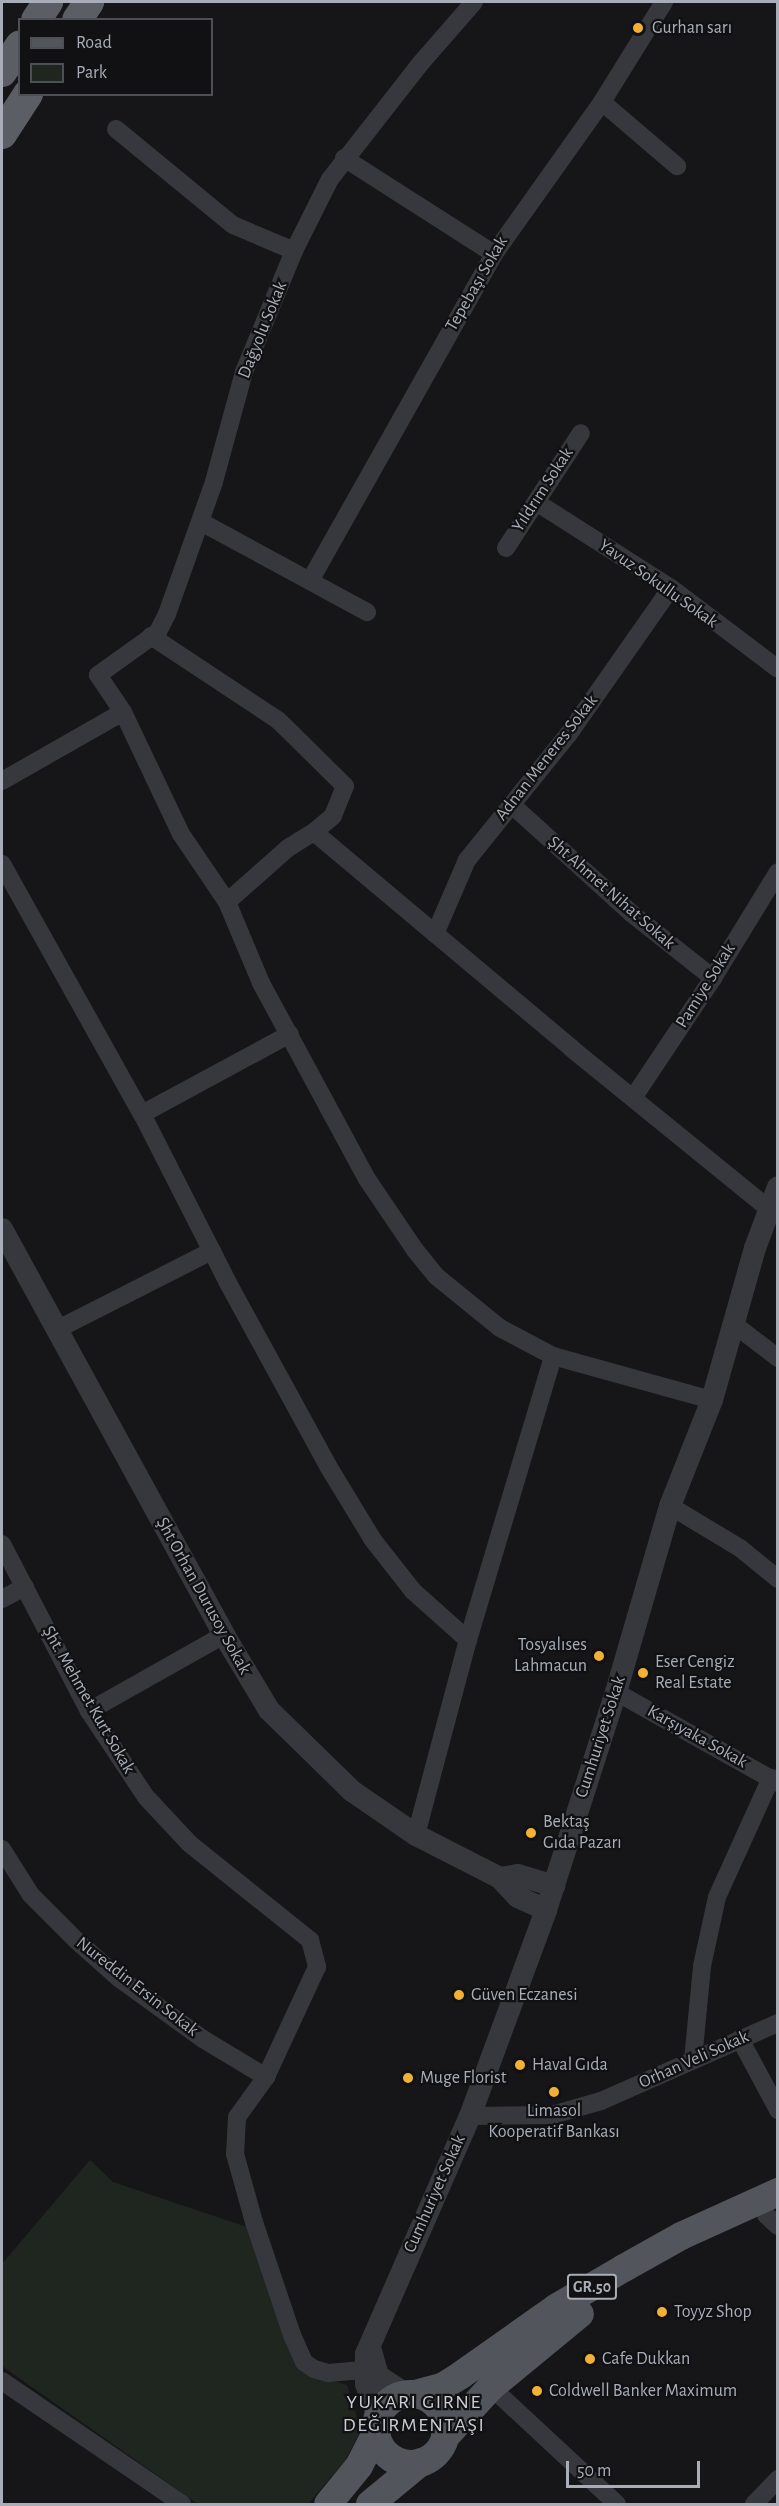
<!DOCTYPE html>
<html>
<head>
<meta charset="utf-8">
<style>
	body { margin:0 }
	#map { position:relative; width:779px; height:2506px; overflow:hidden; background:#161618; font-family:"Alegreya Sans",sans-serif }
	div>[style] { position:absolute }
	.green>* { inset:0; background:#1e261f }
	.minor>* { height:18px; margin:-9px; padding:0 9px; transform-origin:9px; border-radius:9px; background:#37383d }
	.tertiary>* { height:22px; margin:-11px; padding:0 11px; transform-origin:11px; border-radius:11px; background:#37383d }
	.primary>* { height:28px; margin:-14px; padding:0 14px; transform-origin:14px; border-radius:14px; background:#53555c }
	.primary>.ring { margin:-14px; padding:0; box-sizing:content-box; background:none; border:28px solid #53555c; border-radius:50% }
	.trunk>* { height:30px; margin:-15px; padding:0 15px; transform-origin:15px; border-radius:15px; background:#5b5e65 }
	.dots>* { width:16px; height:16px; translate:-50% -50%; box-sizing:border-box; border:3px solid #111113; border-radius:50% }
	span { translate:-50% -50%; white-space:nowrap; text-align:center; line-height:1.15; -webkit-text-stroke:4.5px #111113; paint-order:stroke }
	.shield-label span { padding:2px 4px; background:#111113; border:2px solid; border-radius:4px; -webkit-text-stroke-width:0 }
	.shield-label { font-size:16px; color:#a8adb8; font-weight:700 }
	.poi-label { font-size:18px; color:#a8adb8 }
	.left { translate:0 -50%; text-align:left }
	.right { translate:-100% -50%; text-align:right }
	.street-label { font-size:18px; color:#a8adb8 }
	.neighbourhood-label { font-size:20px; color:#c9ccd4; letter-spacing:1.5px }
	.frame { position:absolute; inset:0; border:3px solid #a8adb8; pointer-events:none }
	.legend { position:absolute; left:18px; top:18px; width:195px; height:78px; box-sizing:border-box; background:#111113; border:2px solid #4d4f55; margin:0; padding:8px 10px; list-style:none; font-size:18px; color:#a8adb8 }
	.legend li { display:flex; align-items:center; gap:12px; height:30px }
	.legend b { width:30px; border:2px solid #4d4f55 }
	.scale { position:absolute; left:566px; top:2461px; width:134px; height:27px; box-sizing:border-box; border:3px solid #a8adb8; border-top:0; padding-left:8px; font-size:18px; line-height:21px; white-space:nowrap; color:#a8adb8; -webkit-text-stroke:4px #111113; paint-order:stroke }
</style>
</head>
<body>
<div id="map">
	<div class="green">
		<div style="clip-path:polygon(90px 2160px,113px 2182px,250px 2228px,302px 2372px,347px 2385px,361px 2430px,345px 2461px,308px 2504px,198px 2504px,2px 2366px,2px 2264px)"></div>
	</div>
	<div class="minor">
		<div style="left:474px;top:2px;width:82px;rotate:131.1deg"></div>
		<div style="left:420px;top:64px;width:146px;rotate:128deg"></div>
		<div style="left:330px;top:179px;width:80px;rotate:116.6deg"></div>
		<div style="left:294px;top:251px;width:131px;rotate:112.5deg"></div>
		<div style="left:244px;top:372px;width:114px;rotate:105.3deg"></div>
		<div style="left:214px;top:482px;width:140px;rotate:109.6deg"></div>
		<div style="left:167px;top:614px;width:20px;rotate:117deg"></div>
		<div style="left:158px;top:632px;width:74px;rotate:144.4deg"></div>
		<div style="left:98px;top:675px;width:45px;rotate:56deg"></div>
		<div style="left:123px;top:712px;width:135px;rotate:64.6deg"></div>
		<div style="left:181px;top:834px;width:82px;rotate:55.9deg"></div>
		<div style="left:227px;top:902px;width:88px;rotate:67.2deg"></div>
		<div style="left:261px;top:983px;width:223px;rotate:61.6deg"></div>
		<div style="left:367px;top:1179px;width:86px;rotate:55.9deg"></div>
		<div style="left:415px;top:1250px;width:33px;rotate:51deg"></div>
		<div style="left:436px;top:1276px;width:82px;rotate:39.1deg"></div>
		<div style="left:500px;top:1328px;width:60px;rotate:27.8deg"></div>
		<div style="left:553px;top:1356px;width:165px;rotate:15.5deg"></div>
		<div style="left:602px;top:102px;width:99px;rotate:40.5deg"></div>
		<div style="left:116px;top:129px;width:151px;rotate:39.4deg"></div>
		<div style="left:233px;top:225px;width:66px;rotate:23.1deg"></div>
		<div style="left:344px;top:158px;width:178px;rotate:32.6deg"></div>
		<div style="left:536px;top:502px;width:160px;rotate:32.5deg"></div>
		<div style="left:671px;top:588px;width:134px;rotate:37.1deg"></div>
		<div style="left:201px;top:522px;width:189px;rotate:28.5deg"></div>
		<div style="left:506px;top:548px;width:137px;rotate:-56.9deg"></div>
		<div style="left:311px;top:579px;width:373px;rotate:-60.6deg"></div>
		<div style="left:494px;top:254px;width:186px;rotate:-54.6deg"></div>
		<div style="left:602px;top:102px;width:118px;rotate:-58.2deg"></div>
		<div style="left:151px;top:636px;width:152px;rotate:33.5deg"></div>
		<div style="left:278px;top:720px;width:94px;rotate:44.6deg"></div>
		<div style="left:345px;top:786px;width:32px;rotate:112deg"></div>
		<div style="left:333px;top:816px;width:25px;rotate:140deg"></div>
		<div style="left:2px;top:781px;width:139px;rotate:-29.7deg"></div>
		<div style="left:512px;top:805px;width:161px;rotate:42.2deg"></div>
		<div style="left:631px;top:913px;width:105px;rotate:38.4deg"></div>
		<div style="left:2px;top:864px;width:287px;rotate:60.8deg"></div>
		<div style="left:142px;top:1114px;width:190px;rotate:63deg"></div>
		<div style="left:228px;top:1283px;width:209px;rotate:61.3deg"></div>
		<div style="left:328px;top:1466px;width:87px;rotate:58.7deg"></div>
		<div style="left:373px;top:1540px;width:65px;rotate:51.9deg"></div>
		<div style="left:413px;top:1591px;width:74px;rotate:41.7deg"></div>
		<div style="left:227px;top:902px;width:81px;rotate:-41.5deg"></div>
		<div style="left:288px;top:848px;width:31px;rotate:-32deg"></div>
		<div style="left:314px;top:832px;width:336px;rotate:40deg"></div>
		<div style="left:571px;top:1048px;width:254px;rotate:39.1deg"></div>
		<div style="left:435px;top:934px;width:81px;rotate:-66.6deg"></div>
		<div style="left:467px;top:860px;width:161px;rotate:-51.1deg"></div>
		<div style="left:568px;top:735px;width:179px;rotate:-55deg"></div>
		<div style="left:633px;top:1098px;width:144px;rotate:-56.3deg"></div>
		<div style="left:713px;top:978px;width:124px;rotate:-58.5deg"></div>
		<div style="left:142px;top:1114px;width:168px;rotate:-28.4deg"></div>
		<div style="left:735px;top:1325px;width:54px;rotate:37.5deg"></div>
		<div style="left:56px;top:1330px;width:175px;rotate:-26.9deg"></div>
		<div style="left:670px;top:1506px;width:82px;rotate:31deg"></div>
		<div style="left:740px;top:1548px;width:49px;rotate:39.2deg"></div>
		<div style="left:2px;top:1544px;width:188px;rotate:62.5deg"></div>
		<div style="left:89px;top:1711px;width:103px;rotate:56.5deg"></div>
		<div style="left:146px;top:1797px;width:64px;rotate:46.9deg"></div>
		<div style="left:190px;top:1844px;width:154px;rotate:38.7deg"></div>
		<div style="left:310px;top:1940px;width:28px;rotate:75deg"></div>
		<div style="left:317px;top:1967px;width:121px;rotate:114.9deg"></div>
		<div style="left:266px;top:2077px;width:49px;rotate:125.9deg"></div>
		<div style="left:237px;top:2117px;width:37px;rotate:93deg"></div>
		<div style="left:235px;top:2154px;width:71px;rotate:74.4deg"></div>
		<div style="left:254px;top:2222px;width:119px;rotate:71.4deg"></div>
		<div style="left:292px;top:2335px;width:30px;rotate:66deg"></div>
		<div style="left:304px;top:2362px;width:12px;rotate:35deg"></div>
		<div style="left:314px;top:2369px;width:15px;rotate:16deg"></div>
		<div style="left:328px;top:2373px;width:47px;rotate:-4.9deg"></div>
		<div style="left:2px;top:1599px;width:26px;rotate:-28deg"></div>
		<div style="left:616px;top:1692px;width:186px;rotate:29.3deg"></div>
		<div style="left:89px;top:1711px;width:155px;rotate:-29.4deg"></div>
		<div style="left:416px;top:1835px;width:202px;rotate:-75.1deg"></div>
		<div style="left:468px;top:1640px;width:296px;rotate:-73.3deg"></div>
		<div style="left:2px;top:1849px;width:54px;rotate:57.8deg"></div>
		<div style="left:31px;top:1895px;width:64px;rotate:45deg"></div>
		<div style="left:76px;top:1940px;width:59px;rotate:41.6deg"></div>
		<div style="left:120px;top:1979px;width:102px;rotate:35.9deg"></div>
		<div style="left:203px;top:2039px;width:74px;rotate:31.1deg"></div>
		<div style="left:740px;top:2039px;width:81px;rotate:61.8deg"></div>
		<div style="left:693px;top:2060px;width:94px;rotate:-84.5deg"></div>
		<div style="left:702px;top:1966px;width:71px;rotate:-77.7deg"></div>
		<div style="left:717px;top:1897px;width:131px;rotate:-65.6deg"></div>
		<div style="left:470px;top:2116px;width:82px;rotate:-0.7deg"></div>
		<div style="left:552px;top:2115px;width:51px;rotate:-15.9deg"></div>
		<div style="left:601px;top:2101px;width:193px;rotate:-23.8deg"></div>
		<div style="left:766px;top:2215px;width:16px;rotate:43deg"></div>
		<div style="left:2px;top:2381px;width:218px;rotate:34.3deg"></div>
		<div style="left:491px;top:2387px;width:172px;rotate:42.9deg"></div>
		<div style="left:754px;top:2504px;width:35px;rotate:-46deg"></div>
	</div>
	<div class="tertiary">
		<div style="left:2px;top:1229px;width:463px;rotate:61.3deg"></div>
		<div style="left:224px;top:1635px;width:87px;rotate:59deg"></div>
		<div style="left:269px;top:1710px;width:116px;rotate:44.3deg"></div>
		<div style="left:352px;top:1791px;width:78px;rotate:34.5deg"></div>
		<div style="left:416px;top:1835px;width:94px;rotate:27.1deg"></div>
		<div style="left:500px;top:1878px;width:26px;rotate:47deg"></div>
		<div style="left:518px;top:1897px;width:31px;rotate:25deg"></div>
		<div style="left:500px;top:1878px;width:18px;rotate:-9deg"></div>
		<div style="left:518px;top:1875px;width:38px;rotate:17deg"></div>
		<div style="left:371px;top:2351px;width:26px;rotate:74deg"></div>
		<div style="left:378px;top:2376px;width:35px;rotate:33deg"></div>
		<div style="left:378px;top:2417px;width:35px;rotate:-110deg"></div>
		<div style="left:366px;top:2384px;width:30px;rotate:-90deg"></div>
		<div style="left:366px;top:2354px;width:260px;rotate:-66.4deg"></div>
		<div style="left:470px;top:2116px;width:220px;rotate:-69.7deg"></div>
		<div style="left:546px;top:1910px;width:229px;rotate:-72.2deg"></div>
		<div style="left:616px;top:1692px;width:194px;rotate:-73.8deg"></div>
		<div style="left:670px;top:1506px;width:114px;rotate:-68.4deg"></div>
		<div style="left:712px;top:1400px;width:158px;rotate:-74.2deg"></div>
		<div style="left:755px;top:1248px;width:65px;rotate:-69.3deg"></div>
	</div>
	<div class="primary">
		<div style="left:415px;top:2394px;width:28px;rotate:-15deg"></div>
		<div style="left:442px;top:2387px;width:22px;rotate:-32deg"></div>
		<div style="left:461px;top:2375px;width:118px;rotate:-35.3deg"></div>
		<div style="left:557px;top:2307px;width:78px;rotate:-30.2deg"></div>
		<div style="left:624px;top:2268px;width:65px;rotate:-29.3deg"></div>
		<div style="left:681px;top:2236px;width:107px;rotate:-24.4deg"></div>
		<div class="ring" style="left:376px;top:2394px;width:42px;height:42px"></div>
		<div style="left:445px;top:2437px;width:68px;rotate:-47.4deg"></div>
		<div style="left:491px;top:2387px;width:115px;rotate:-39.4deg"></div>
		<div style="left:328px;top:2504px;width:49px;rotate:-50.8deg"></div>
		<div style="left:359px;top:2466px;width:37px;rotate:-63deg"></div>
		<div style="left:370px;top:2504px;width:66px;rotate:-39.5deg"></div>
	</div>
	<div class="trunk">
		<div style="left:36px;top:20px;width:22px;rotate:-56deg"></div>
		<div style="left:77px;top:20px;width:22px;rotate:-56deg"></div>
		<div style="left:2px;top:72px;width:32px;rotate:-56deg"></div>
		<div style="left:2px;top:134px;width:48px;rotate:-57deg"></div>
	</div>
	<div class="dots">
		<div style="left:638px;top:28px;background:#f2b134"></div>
		<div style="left:599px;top:1656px;background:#f2b134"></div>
		<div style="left:643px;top:1673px;background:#f2b134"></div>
		<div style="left:531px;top:1833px;background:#f2b134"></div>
		<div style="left:459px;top:1995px;background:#f2b134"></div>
		<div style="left:520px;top:2065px;background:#f2b134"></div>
		<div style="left:408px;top:2078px;background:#f2b134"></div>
		<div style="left:554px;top:2092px;background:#f2b134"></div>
		<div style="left:662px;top:2312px;background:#f2b134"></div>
		<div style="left:590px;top:2359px;background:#f2b134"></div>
		<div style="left:537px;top:2391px;background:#f2b134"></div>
	</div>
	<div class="shield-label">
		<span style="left:592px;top:2287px">GR.50</span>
	</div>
	<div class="poi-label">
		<span class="left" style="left:652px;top:28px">Gurhan sarı</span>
		<span class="right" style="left:587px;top:1656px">Tosyalıses<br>Lahmacun</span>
		<span class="left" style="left:655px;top:1673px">Eser Cengiz<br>Real Estate</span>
		<span class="left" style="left:543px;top:1833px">Bektaş<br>Gıda Pazarı</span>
		<span class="left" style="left:471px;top:1995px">Güven Eczanesi</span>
		<span class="left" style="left:532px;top:2065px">Haval Gıda</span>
		<span class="left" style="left:420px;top:2078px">Muge Florist</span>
		<span style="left:554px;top:2122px">Limasol<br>Kooperatif Bankası</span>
		<span class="left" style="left:674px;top:2312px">Toyyz Shop</span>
		<span class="left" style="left:602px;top:2359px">Cafe Dukkan</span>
		<span class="left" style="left:549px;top:2391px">Coldwell Banker Maximum</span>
	</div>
	<div class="street-label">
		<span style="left:477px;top:284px;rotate:-60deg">Tepebaşı Sokak</span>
		<span style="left:263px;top:330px;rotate:-68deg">Dağyolu Sokak</span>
		<span style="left:543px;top:490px;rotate:-57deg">Yıldrım Sokak</span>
		<span style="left:658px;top:584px;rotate:35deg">Yavuz Sokullu Sokak</span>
		<span style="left:547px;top:758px;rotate:-52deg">Adnan Meneres Sokak</span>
		<span style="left:611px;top:893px;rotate:41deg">Şht Ahmet Ni̇hat Sokak</span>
		<span style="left:706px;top:986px;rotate:-58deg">Pamiye Sokak</span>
		<span style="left:203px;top:1596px;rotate:61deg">Şht Orhan Durusoy Sokak</span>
		<span style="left:88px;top:1700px;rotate:60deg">Şht. Mehmet Kurt Sokak</span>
		<span style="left:601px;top:1737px;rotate:-72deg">Cumhuriyet Sokak</span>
		<span style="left:697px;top:1737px;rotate:29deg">Karşıyaka Sokak</span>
		<span style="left:137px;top:1987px;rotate:38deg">Nureddin Ersin Sokak</span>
		<span style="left:694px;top:2060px;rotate:-24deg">Orhan Veli Sokak</span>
		<span style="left:435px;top:2194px;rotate:-66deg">Cumhuriyet Sokak</span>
	</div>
	<div class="neighbourhood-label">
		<span style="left:414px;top:2414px">YUKARI GIRNE<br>DEĞIRMENTAŞI</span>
	</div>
	<div class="frame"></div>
	<ul class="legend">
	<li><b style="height:8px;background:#53555c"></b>Road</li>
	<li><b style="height:16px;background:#1e261f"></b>Park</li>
	</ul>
	<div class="scale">50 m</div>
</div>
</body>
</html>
